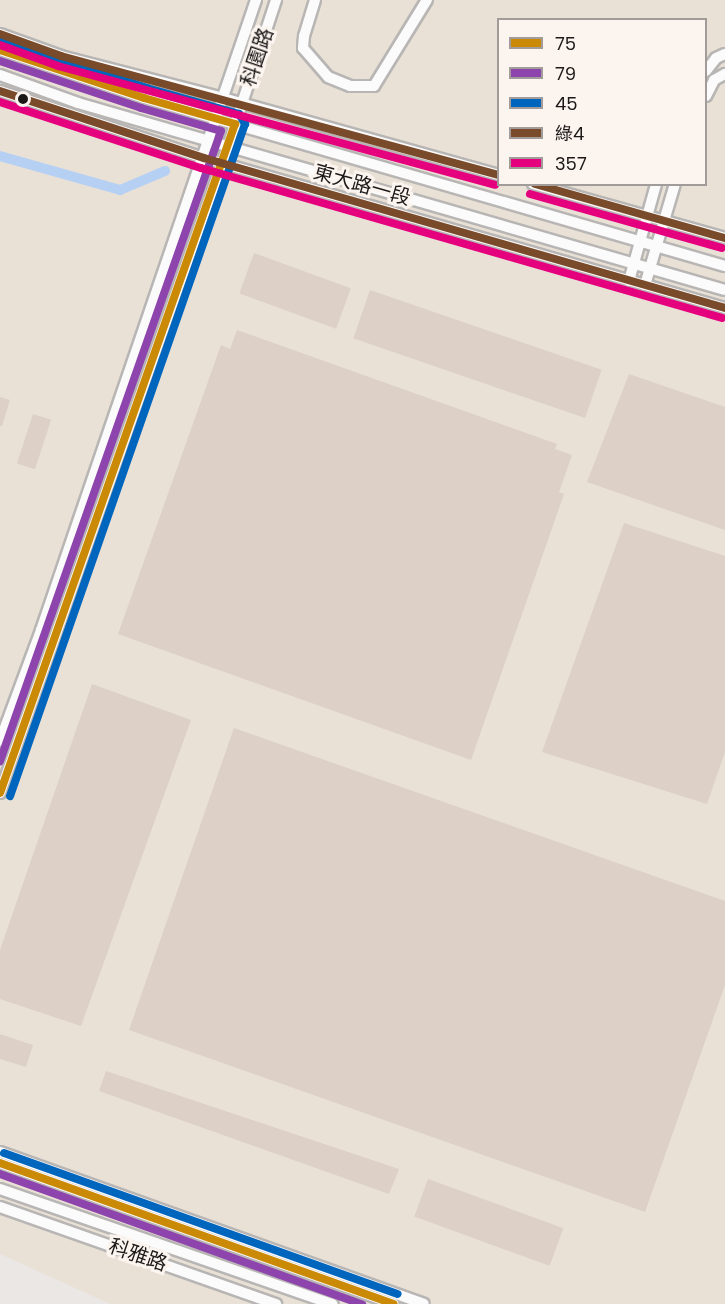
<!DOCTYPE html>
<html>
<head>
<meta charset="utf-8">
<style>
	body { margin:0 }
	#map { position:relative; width:725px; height:1304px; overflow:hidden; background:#eae7e5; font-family:Poppins,"Noto Sans TC",sans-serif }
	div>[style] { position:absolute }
	.industrial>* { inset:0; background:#eae1d6 }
	.canal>* { height:10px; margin:-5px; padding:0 5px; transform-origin:5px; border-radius:5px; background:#b6d0f4 }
	.building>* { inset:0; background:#dcd0c7; transform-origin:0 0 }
	.roads { filter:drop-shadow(2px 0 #b8b6b4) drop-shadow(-2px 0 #b8b6b4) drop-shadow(0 2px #b8b6b4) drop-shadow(0 -2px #b8b6b4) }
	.minor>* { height:10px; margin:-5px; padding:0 5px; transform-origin:5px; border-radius:5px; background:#fcfbfb }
	.bus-1>* { height:8px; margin:-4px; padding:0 4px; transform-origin:4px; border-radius:4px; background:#cb8a05 }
	.bus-2>* { height:8px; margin:-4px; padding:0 4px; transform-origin:4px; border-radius:4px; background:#8e44ad }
	.bus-3>* { height:8px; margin:-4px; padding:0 4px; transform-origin:4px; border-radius:4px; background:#0065bd }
	.bus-4>* { height:8px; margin:-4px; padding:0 4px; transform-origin:4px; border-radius:4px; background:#7a4b2a }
	.bus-5>* { height:8px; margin:-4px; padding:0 4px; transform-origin:4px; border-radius:4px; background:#e5007d }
	.dots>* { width:16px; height:16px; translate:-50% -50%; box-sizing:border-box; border:3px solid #fbf4ef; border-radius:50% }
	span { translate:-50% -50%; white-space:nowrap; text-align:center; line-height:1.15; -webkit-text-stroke:6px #fbf4ef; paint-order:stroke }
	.street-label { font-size:20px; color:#1b1817 }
	.legend { position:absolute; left:497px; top:18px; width:210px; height:168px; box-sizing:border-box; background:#fbf4ef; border:2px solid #a19c99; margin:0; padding:8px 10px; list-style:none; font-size:18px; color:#1b1817 }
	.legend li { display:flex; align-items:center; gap:12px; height:30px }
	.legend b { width:30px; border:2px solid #a19c99 }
</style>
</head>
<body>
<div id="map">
	<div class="industrial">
		<div style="clip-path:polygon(evenodd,0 0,725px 0,725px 1304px,110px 1304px,0 1254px,0 0,498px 20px,706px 20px,706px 184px,498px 184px,498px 20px)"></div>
	</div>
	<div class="canal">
		<div style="left:0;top:156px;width:125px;rotate:15.8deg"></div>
		<div style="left:120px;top:190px;width:49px;rotate:-22.9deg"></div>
	</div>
	<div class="building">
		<div style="left:254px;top:253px;width:103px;height:43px;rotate:20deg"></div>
		<div style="left:370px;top:290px;width:245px;height:51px;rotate:19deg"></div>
		<div style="clip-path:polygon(237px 330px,557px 444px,555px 449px,572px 455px,559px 492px,564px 494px,471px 760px,118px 634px,221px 345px,230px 349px)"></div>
		<div style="clip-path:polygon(629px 374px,725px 407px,725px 530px,587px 482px)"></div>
		<div style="clip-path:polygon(0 397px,10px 400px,2px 426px,0 426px)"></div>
		<div style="left:33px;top:414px;width:19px;height:52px;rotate:18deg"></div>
		<div style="clip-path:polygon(624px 523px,725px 556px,725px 752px,707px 804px,542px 752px)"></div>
		<div style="clip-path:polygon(92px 684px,191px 720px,81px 1026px,0 999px,0 950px)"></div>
		<div style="clip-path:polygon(234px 728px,725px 901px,725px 985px,645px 1212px,129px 1030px)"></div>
		<div style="clip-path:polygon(0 1034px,33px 1045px,26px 1067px,0 1059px)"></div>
		<div style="clip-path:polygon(106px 1071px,399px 1169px,389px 1194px,99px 1091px)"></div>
		<div style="left:428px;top:1179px;width:144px;height:40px;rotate:20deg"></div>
	</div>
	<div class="roads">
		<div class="minor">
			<div style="left:315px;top:0;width:38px;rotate:107deg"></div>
			<div style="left:304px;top:36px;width:12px;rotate:95deg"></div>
			<div style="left:303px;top:48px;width:38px;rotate:49deg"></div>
			<div style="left:328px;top:77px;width:24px;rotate:22deg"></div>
			<div style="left:350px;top:86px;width:24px"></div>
			<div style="left:374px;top:86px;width:101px;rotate:-58.4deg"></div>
			<div style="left:0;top:34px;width:65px;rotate:19.8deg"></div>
			<div style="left:61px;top:56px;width:167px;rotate:14.5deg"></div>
			<div style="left:223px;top:98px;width:286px;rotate:15.6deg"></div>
			<div style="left:0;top:50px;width:152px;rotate:18.4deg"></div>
			<div style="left:144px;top:98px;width:605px;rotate:16.13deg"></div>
			<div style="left:706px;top:71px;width:16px;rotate:-52deg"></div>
			<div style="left:716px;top:58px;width:10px;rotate:-24deg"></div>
			<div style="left:0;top:75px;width:83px;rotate:19.7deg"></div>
			<div style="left:78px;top:103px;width:673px;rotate:16.12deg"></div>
			<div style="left:0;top:91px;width:215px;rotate:18.2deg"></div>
			<div style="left:204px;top:158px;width:542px;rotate:16.06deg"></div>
			<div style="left:706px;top:96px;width:18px;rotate:-63deg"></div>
			<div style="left:714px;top:80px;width:13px;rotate:-29deg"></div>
			<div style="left:533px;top:184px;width:199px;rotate:15.7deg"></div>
			<div style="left:629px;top:281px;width:101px;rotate:-74.4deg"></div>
			<div style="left:645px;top:285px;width:105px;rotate:-73.5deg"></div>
			<div style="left:0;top:741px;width:118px;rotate:-69.7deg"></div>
			<div style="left:41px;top:630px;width:666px;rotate:-71.16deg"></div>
			<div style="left:0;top:793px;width:686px;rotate:-70.59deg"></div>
			<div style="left:228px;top:146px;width:154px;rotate:-71.8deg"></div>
			<div style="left:0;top:1152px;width:450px;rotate:19.7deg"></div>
			<div style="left:0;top:1163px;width:418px;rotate:19.7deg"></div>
			<div style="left:0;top:1189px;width:352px;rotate:19.1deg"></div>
			<div style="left:0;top:1207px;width:293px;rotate:19.4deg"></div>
		</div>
	</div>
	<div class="bus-1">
		<div style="left:0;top:50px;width:152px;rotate:18.4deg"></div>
		<div style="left:144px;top:98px;width:95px;rotate:15.9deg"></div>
		<div style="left:235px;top:124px;width:709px;rotate:109.35deg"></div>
		<div style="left:0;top:1163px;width:418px;rotate:19.7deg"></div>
	</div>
	<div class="bus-2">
		<div style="left:0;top:61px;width:149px;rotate:18.4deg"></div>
		<div style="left:141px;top:108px;width:83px;rotate:16deg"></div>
		<div style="left:221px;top:131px;width:668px;rotate:109.33deg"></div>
		<div style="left:0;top:1174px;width:385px;rotate:19.8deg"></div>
	</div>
	<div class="bus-3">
		<div style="left:3px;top:40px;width:152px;rotate:18.4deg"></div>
		<div style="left:147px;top:88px;width:96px;rotate:15.8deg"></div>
		<div style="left:239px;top:114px;width:12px;rotate:59deg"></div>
		<div style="left:245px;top:124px;width:712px;rotate:109.27deg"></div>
		<div style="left:4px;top:1153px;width:418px;rotate:19.7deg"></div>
	</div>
	<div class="bus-4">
		<div style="left:0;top:34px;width:65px;rotate:19.8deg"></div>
		<div style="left:61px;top:56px;width:453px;rotate:15.2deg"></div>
		<div style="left:0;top:91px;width:215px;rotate:18.2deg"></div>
		<div style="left:204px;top:158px;width:542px;rotate:16.06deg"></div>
		<div style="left:535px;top:184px;width:198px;rotate:15.9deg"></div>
	</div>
	<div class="bus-5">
		<div style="left:0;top:45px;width:62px;rotate:19.9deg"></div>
		<div style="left:58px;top:66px;width:453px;rotate:15.2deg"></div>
		<div style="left:0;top:102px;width:212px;rotate:18.2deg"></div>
		<div style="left:201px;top:168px;width:542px;rotate:16.06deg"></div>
		<div style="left:530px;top:194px;width:199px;rotate:15.7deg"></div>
	</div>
	<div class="dots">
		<div style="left:23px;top:99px;background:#1b1817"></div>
	</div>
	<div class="street-label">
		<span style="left:257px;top:57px;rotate:-71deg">科園路</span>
		<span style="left:362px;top:185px;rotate:16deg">東大路一段</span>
		<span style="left:138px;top:1255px;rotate:19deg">科雅路</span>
	</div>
	<ul class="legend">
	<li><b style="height:8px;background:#cb8a05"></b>75</li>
	<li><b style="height:8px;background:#8e44ad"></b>79</li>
	<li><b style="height:8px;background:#0065bd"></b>45</li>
	<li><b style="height:8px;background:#7a4b2a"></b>綠4</li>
	<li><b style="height:8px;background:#e5007d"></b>357</li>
	</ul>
</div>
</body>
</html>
